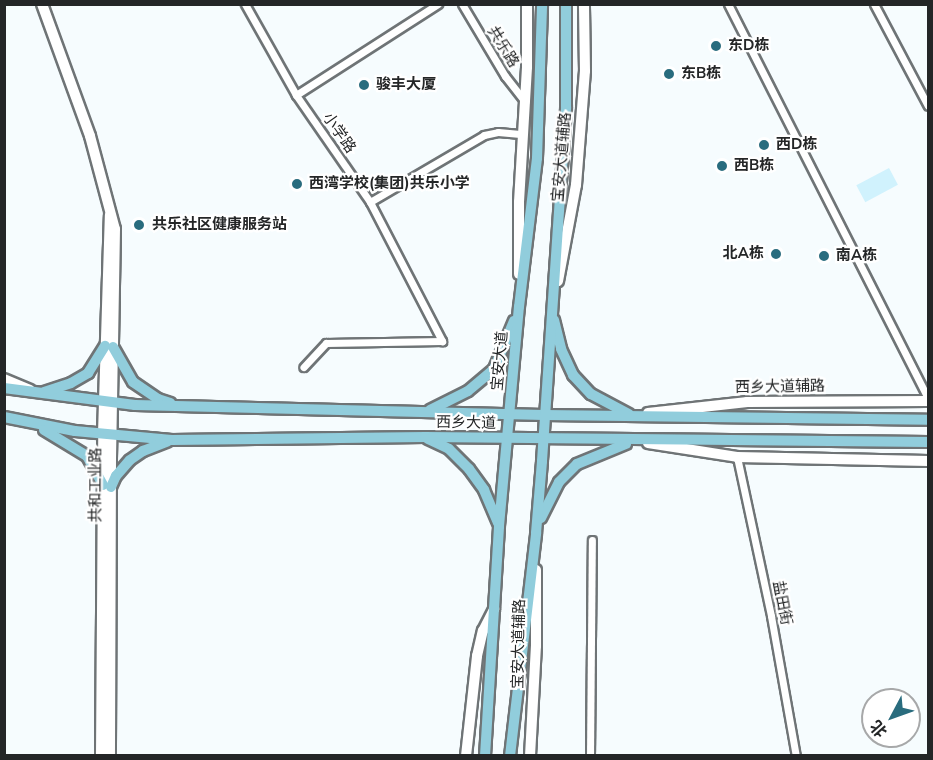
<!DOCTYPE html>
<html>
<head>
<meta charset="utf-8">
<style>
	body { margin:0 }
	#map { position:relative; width:933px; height:760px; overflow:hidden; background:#f6fcfe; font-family:"Nunito Sans","Noto Sans SC",sans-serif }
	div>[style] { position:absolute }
	.green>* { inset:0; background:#d0f2fd; transform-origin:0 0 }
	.roads { filter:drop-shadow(2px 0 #6f7476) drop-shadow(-2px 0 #6f7476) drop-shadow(0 2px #6f7476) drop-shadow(0 -2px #6f7476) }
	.street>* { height:7px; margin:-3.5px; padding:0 3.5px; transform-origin:3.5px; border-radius:3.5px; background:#fff }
	.secondary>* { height:10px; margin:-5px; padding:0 5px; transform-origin:5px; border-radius:5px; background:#fff }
	.primary>* { height:10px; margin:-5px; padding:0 5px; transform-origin:5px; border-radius:5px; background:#91cddc }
	.dots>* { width:16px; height:16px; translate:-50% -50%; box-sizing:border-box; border:3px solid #fff; border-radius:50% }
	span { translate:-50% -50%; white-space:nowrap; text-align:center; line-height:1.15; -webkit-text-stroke:4.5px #fff; paint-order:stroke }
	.poi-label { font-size:15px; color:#242627; font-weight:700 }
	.left { translate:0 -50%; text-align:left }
	.right { translate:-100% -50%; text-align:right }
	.street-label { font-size:15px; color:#242627 }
	.frame { position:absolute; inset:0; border:6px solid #242627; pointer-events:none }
	.north { position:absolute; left:861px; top:688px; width:60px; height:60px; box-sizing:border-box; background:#fff; border:2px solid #a7a8a9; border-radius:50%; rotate:229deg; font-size:16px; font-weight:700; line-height:24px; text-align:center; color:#242627 }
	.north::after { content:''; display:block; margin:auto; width:21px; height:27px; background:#296c7e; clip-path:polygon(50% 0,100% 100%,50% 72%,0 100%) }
</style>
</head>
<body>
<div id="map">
	<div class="green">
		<div style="left:889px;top:168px;width:19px;height:37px;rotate:62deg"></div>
	</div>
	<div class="roads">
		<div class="street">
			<div style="left:245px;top:4px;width:104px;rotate:60.7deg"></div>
			<div style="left:296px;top:95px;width:130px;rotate:55.3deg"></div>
			<div style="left:370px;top:202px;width:157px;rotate:62.6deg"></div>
			<div style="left:442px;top:341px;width:116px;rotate:179deg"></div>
			<div style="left:326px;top:343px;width:33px;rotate:133deg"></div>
			<div style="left:462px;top:4px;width:84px;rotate:59.2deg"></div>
			<div style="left:505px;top:76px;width:33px;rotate:52deg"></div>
			<div style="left:728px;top:4px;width:443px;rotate:63.1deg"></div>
			<div style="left:874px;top:4px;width:115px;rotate:62.1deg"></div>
			<div style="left:296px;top:95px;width:169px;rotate:-32.7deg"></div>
			<div style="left:370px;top:202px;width:132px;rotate:-30.4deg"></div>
			<div style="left:484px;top:135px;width:14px;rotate:-12deg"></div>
			<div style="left:498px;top:132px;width:25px;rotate:5deg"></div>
			<div style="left:737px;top:457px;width:163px;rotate:77.9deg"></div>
			<div style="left:771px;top:616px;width:142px;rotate:79.9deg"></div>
			<div style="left:590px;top:756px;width:216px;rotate:-89.5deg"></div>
		</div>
		<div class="secondary">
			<div style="left:42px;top:4px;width:140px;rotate:70deg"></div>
			<div style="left:90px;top:136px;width:96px;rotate:75deg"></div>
			<div style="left:115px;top:229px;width:231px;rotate:91deg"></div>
			<div style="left:111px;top:460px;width:296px;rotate:90.2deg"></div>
			<div style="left:519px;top:274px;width:72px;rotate:-90deg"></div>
			<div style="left:519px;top:202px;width:135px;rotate:-86.6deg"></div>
			<div style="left:527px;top:67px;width:63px;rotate:-90deg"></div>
			<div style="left:558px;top:281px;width:98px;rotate:-79.4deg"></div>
			<div style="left:576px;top:185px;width:114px;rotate:-85.5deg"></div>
			<div style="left:585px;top:71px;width:67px;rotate:-90.9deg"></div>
			<div style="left:4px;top:379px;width:28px;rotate:23deg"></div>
			<div style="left:648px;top:413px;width:100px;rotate:-6.3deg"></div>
			<div style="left:747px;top:402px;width:181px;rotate:-0.3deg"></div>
			<div style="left:648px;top:443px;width:90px;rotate:8.9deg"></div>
			<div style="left:737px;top:457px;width:191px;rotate:1.2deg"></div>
			<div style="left:101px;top:756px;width:322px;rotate:-89.6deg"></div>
			<div style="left:103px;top:434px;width:219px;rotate:-88.2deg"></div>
			<div style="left:466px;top:756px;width:101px;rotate:-83.7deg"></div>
			<div style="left:477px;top:656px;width:26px;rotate:-77deg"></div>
			<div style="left:483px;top:631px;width:25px;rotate:-63deg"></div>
			<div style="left:530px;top:756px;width:110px;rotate:-86.9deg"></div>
			<div style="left:536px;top:646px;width:76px;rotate:-90deg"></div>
		</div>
		<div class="primary">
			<div style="left:554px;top:320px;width:30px;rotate:76deg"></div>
			<div style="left:561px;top:349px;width:29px;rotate:65deg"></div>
			<div style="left:573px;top:375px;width:26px;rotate:47deg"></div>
			<div style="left:591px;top:394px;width:43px;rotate:27.8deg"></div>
			<div style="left:113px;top:347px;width:40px;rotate:60.3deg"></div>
			<div style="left:133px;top:382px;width:30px;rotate:34deg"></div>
			<div style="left:158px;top:399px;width:13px;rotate:18deg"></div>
			<div style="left:4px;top:388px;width:132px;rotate:7.4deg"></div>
			<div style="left:135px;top:405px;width:409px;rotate:1.4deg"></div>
			<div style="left:544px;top:415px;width:384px;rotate:0.7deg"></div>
			<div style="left:44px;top:392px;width:28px;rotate:-18deg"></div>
			<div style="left:71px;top:383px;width:20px;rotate:-30deg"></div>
			<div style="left:88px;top:373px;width:32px;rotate:-58deg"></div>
			<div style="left:430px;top:410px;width:42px;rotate:-26.6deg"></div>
			<div style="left:468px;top:391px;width:34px;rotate:-40deg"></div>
			<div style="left:494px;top:369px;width:52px;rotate:-67.4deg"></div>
			<div style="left:4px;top:417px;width:72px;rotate:11.2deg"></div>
			<div style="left:75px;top:431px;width:97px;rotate:5.3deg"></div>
			<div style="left:172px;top:440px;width:253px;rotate:-0.7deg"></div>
			<div style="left:425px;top:437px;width:503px;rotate:0.57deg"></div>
			<div style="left:44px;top:430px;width:50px;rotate:31.2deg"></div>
			<div style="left:87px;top:456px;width:33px;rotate:61deg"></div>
			<div style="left:428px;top:439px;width:23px;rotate:25deg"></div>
			<div style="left:449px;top:449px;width:28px;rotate:45deg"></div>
			<div style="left:469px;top:469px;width:26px;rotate:54deg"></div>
			<div style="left:484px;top:490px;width:36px;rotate:67deg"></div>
			<div style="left:111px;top:487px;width:12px;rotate:-66deg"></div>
			<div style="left:116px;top:476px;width:21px;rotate:-49deg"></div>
			<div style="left:130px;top:460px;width:16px;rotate:-35deg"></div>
			<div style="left:143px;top:451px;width:26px;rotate:-21deg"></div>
			<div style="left:541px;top:518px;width:40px;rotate:-63.4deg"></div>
			<div style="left:559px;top:482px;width:25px;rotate:-45deg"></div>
			<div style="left:577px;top:464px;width:53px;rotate:-22.2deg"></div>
			<div style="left:485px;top:756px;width:230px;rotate:-86.5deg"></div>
			<div style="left:499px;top:526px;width:220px;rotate:-84.8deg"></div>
			<div style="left:519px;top:307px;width:150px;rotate:-83.1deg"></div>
			<div style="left:537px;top:158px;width:154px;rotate:-88.1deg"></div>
			<div style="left:510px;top:756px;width:225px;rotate:-83.3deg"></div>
			<div style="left:536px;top:533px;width:72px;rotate:-85.2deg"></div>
			<div style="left:542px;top:461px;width:355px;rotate:-86.1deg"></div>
			<div style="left:566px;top:107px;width:103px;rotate:-90deg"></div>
		</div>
	</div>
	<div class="dots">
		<div style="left:716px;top:46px;background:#296c7e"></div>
		<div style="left:669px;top:74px;background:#296c7e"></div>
		<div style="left:364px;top:85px;background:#296c7e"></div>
		<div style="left:764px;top:145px;background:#296c7e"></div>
		<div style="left:722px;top:166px;background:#296c7e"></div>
		<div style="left:297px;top:184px;background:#296c7e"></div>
		<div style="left:139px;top:225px;background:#296c7e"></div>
		<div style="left:776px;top:254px;background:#296c7e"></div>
		<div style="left:824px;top:256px;background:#296c7e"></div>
	</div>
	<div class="poi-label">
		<span class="left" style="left:728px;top:46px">东D栋</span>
		<span class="left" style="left:681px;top:74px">东B栋</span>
		<span class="left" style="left:376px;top:85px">骏丰大厦</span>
		<span class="left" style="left:776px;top:145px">西D栋</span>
		<span class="left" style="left:734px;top:166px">西B栋</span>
		<span class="left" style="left:309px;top:184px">西湾学校(集团)共乐小学</span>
		<span class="left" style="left:152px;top:225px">共乐社区健康服务站</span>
		<span class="right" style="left:764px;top:254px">北A栋</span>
		<span class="left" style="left:836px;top:256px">南A栋</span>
	</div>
	<div class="street-label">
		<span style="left:503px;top:47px;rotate:58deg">共乐路</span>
		<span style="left:339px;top:133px;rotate:55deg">小学路</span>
		<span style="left:562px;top:157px;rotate:-85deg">宝安大道辅路</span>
		<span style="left:500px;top:361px;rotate:-85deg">宝安大道</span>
		<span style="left:780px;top:387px;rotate:-1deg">西乡大道辅路</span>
		<span style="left:466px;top:423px;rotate:1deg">西乡大道</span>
		<span style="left:96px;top:485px;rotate:-90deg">共和工业路</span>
		<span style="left:782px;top:603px;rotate:79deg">盐田街</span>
		<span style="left:519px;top:644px;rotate:-89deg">宝安大道辅路</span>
	</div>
	<div class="frame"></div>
	<div class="north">北</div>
</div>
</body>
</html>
